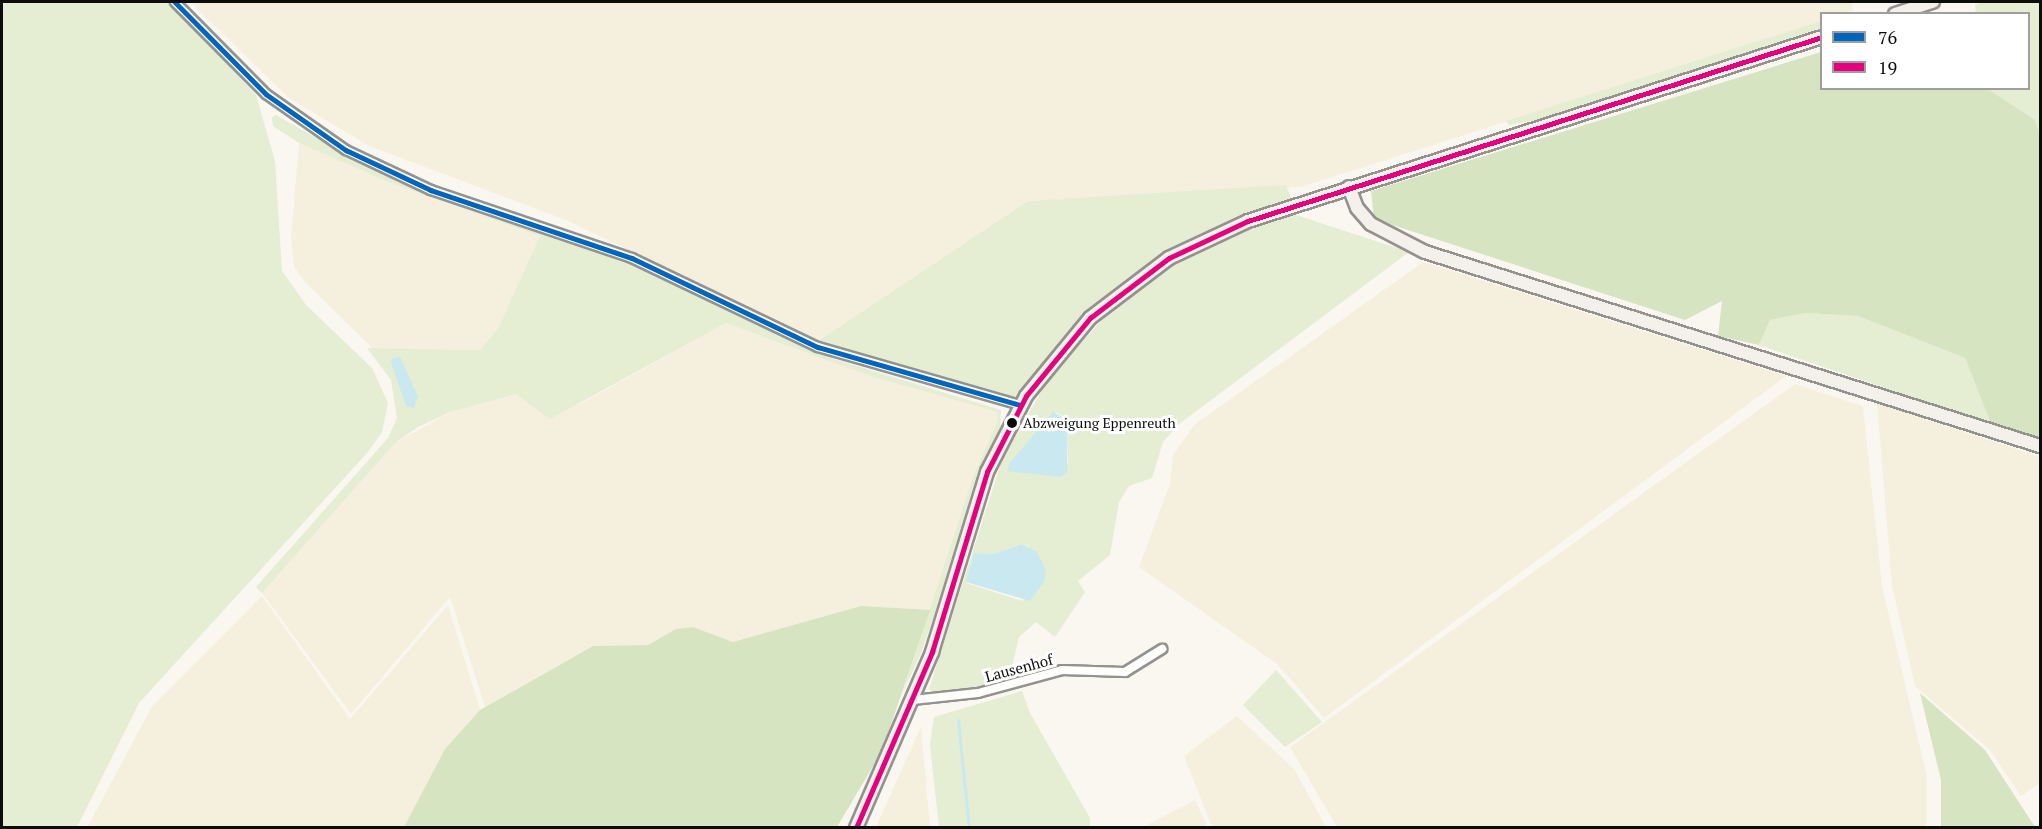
<!DOCTYPE html>
<html>
<head>
<meta charset="utf-8">
<style>
	body { margin:0 }
	#map { position:relative; width:2042px; height:829px; overflow:hidden; background:#f9f7f0; font-family:"PT Serif",serif }
	div>[style] { position:absolute }
	.farmland>* { inset:0; background:#f5f0de }
	.green>* { inset:0; background:#e5edd2 }
	.forest>* { inset:0; background:#d6e4c1 }
	.water>* { inset:0; background:#c9e8f0 }
	.stream>* { height:3px; margin:-1.5px; padding:0 1.5px; transform-origin:1.5px; border-radius:1.5px; background:#c9e8f0 }
	.roads { filter:drop-shadow(2px 0 #93928f) drop-shadow(-2px 0 #93928f) drop-shadow(0 2px #93928f) drop-shadow(0 -2px #93928f) }
	.street>* { height:8px; margin:-4px; padding:0 4px; transform-origin:4px; border-radius:4px; background:#fefefd }
	.secondary>* { height:12px; margin:-6px; padding:0 6px; transform-origin:6px; border-radius:6px; background:#f3f1e9 }
	.bus-1>* { height:4.5px; margin:-2.25px; padding:0 2.25px; transform-origin:2.25px; border-radius:2.25px; background:#0065bd }
	.bus-2>* { height:4.5px; margin:-2.25px; padding:0 2.25px; transform-origin:2.25px; border-radius:2.25px; background:#e5007d }
	.dots>* { width:16px; height:16px; translate:-50% -50%; box-sizing:border-box; border:3px solid #fff; border-radius:50% }
	span { translate:-50% -50%; white-space:nowrap; text-align:center; line-height:1.15; -webkit-text-stroke:6px #fff; paint-order:stroke }
	.bus-label { font-size:14px; color:#0c0c0c }
	.left { translate:0 -50%; text-align:left }
	.street-label { font-size:15px; color:#0c0c0c }
	.frame { position:absolute; inset:0; border:3px solid #0c0c0c; pointer-events:none }
	.legend { position:absolute; left:1820px; top:12px; width:210px; height:78px; box-sizing:border-box; background:#fff; border:2px solid #9e9e9e; margin:0; padding:8px 10px; list-style:none; font-size:18px; color:#0c0c0c }
	.legend li { display:flex; align-items:center; gap:12px; height:30px }
	.legend b { width:30px; border:2px solid #9e9e9e }
</style>
</head>
<body>
<div id="map">
	<div class="farmland">
		<div style="clip-path:polygon(190px 2px,1852px 2px,1853px 11px,1822px 14px,1821px 21px,1301px 187px,1028px 201px,818px 341px,566px 220px,369px 146px,289px 98px)"></div>
		<div style="clip-path:polygon(299px 143px,388px 182px,540px 236px,499px 327px,480px 350px,372px 348px,305px 282px,294px 267px,291px 238px)"></div>
		<div style="clip-path:polygon(1423px 262px,1786px 376px,1324px 718px,1277px 664px,1139px 567px,1170px 484px,1173px 455px,1194px 425px)"></div>
		<div style="clip-path:polygon(726px 323px,867px 375px,997px 412px,998px 420px,973px 477px,930px 610px,861px 606px,733px 642px,693px 627px,676px 629px,648px 645px,593px 646px,485px 707px,450px 597px,351px 714px,262px 593px,395px 443px,450px 412px,516px 394px,578px 405px)"></div>
		<div style="clip-path:polygon(1795px 384px,1863px 406px,1882px 586px,1927px 777px,1927px 827px,1337px 827px,1290px 747px)"></div>
		<div style="clip-path:polygon(1877px 403px,2040px 457px,2040px 783px,2021px 796px,1990px 750px,1915px 686px,1892px 586px)"></div>
		<div style="clip-path:polygon(262px 596px,350px 719px,448px 605px,480px 710px,445px 749px,404px 827px,87px 828px,151px 708px)"></div>
		<div style="clip-path:polygon(1237px 716px,1294px 769px,1326px 827px,1212px 827px,1184px 756px)"></div>
		<div style="clip-path:polygon(921px 727px,930px 827px,876px 827px)"></div>
		<div style="clip-path:polygon(1195px 800px,1208px 827px,1143px 827px)"></div>
	</div>
	<div class="green">
		<div style="clip-path:polygon(2px 2px,170px 2px,256px 95px,275px 161px,282px 271px,306px 305px,372px 368px,388px 403px,382px 432px,367px 453px,139px 703px,77px 827px,2px 827px)"></div>
		<div style="clip-path:polygon(1982px 2px,2040px 2px,2040px 136px,2035px 120px,1988px 89px,2028px 88px,2028px 14px,1976px 13px,1975px 5px)"></div>
		<div style="clip-path:polygon(1821px 21px,1821px 28px,1546px 118px,1509px 125px,1506px 121px)"></div>
		<div style="clip-path:polygon(276px 115px,367px 167px,604px 250px,834px 359px,1001px 410px,1000px 429px,921px 653px,902px 694px,973px 477px,998px 420px,997px 412px,867px 375px,726px 323px,550px 419px,516px 394px,450px 412px,418px 427px,395px 443px,262px 593px,256px 587px,388px 438px,397px 418px,391px 380px,367px 348px,480px 350px,499px 327px,540px 236px,388px 182px,299px 143px,273px 126px,272px 117px)"></div>
		<div style="clip-path:polygon(1286px 185px,1292px 200px,1198px 235px,1133px 276px,1081px 319px,1022px 394px,1012px 397px,818px 341px,1028px 201px)"></div>
		<div style="clip-path:polygon(evenodd,1290px 213px,1409px 252px,1179px 424px,1163px 442px,1152px 478px,1129px 486px,1119px 502px,1110px 555px,1078px 581px,1085px 592px,1055px 637px,1036px 622px,1019px 637px,1009px 679px,966px 691px,934px 694px,929px 689px,1002px 460px,1049px 378px,1114px 307px,1176px 263px,1235px 232px,1290px 213px,1056px 412px,1068px 420px,1068px 463px,1061px 477px,1009px 465px,1056px 412px,1290px 213px,1022px 544px,1029px 547px,1023px 601px,966px 583px,974px 553px,994px 554px,1022px 544px)"></div>
		<div style="clip-path:polygon(1805px 313px,1858px 316px,1965px 358px,1991px 424px,1759px 345px,1770px 320px)"></div>
		<div style="clip-path:polygon(1276px 670px,1322px 722px,1285px 747px,1243px 705px)"></div>
		<div style="clip-path:polygon(1022px 691px,1030px 713px,1090px 818px,1090px 827px,939px 827px,930px 745px,934px 717px)"></div>
	</div>
	<div class="forest">
		<div style="clip-path:polygon(1821px 52px,1822px 88px,1988px 89px,2035px 120px,2040px 136px,2040px 439px,1991px 424px,1965px 358px,1858px 316px,1805px 313px,1770px 320px,1759px 345px,1718px 336px,1722px 301px,1685px 320px,1374px 219px,1371px 191px)"></div>
		<div style="clip-path:polygon(861px 606px,930px 610px,882px 751px,837px 827px,404px 827px,445px 749px,480px 710px,593px 646px,648px 645px,676px 629px,693px 627px,733px 642px)"></div>
		<div style="clip-path:polygon(1920px 693px,1985px 750px,2035px 827px,1941px 827px,1941px 780px)"></div>
	</div>
	<div class="water">
		<div style="clip-path:polygon(400px 357px,418px 397px,414px 408px,406px 406px,392px 365px,391px 359px)"></div>
		<div style="clip-path:polygon(1053px 412px,1068px 420px,1067px 472px,1061px 477px,1008px 471px,1009px 464px)"></div>
		<div style="clip-path:polygon(1022px 544px,1037px 552px,1046px 570px,1044px 582px,1030px 601px,966px 582px,974px 553px,994px 554px)"></div>
	</div>
	<div class="stream">
		<div style="left:958px;top:720px;width:109px;rotate:84.2deg"></div>
	</div>
	<div class="roads">
		<div class="street">
			<div style="left:175px;top:2px;width:129px;rotate:45.3deg"></div>
			<div style="left:266px;top:94px;width:98px;rotate:35deg"></div>
			<div style="left:346px;top:150px;width:94px;rotate:25.2deg"></div>
			<div style="left:431px;top:190px;width:212px;rotate:18.7deg"></div>
			<div style="left:632px;top:258px;width:206px;rotate:25.6deg"></div>
			<div style="left:818px;top:347px;width:210px;rotate:16deg"></div>
			<div style="left:913px;top:700px;width:65px;rotate:-6.1deg"></div>
			<div style="left:978px;top:693px;width:87px;rotate:-15.3deg"></div>
			<div style="left:1062px;top:670px;width:63px;rotate:1.8deg"></div>
			<div style="left:1125px;top:672px;width:44px;rotate:-31.9deg"></div>
		</div>
		<div class="secondary">
			<div style="left:1895px;top:14px;width:40px;rotate:-18deg"></div>
			<div style="left:1349px;top:187px;width:22px;rotate:69deg"></div>
			<div style="left:1357px;top:208px;width:21px;rotate:49deg"></div>
			<div style="left:1371px;top:224px;width:61px;rotate:27.4deg"></div>
			<div style="left:1425px;top:252px;width:645px;rotate:17.51deg"></div>
			<div style="left:856px;top:828px;width:192px;rotate:-66.6deg"></div>
			<div style="left:932px;top:652px;width:188px;rotate:-73deg"></div>
			<div style="left:987px;top:472px;width:85px;rotate:-62.8deg"></div>
			<div style="left:1026px;top:396px;width:101px;rotate:-50.6deg"></div>
			<div style="left:1090px;top:318px;width:99px;rotate:-37.2deg"></div>
			<div style="left:1169px;top:258px;width:87px;rotate:-25.1deg"></div>
			<div style="left:1248px;top:221px;width:603px;rotate:-17.77deg"></div>
		</div>
	</div>
	<div class="bus-1">
		<div style="left:175px;top:2px;width:129px;rotate:45.3deg"></div>
		<div style="left:266px;top:94px;width:98px;rotate:35deg"></div>
		<div style="left:346px;top:150px;width:94px;rotate:25.2deg"></div>
		<div style="left:431px;top:190px;width:212px;rotate:18.7deg"></div>
		<div style="left:632px;top:258px;width:206px;rotate:25.6deg"></div>
		<div style="left:818px;top:347px;width:210px;rotate:16deg"></div>
	</div>
	<div class="bus-2">
		<div style="left:856px;top:828px;width:192px;rotate:-66.6deg"></div>
		<div style="left:932px;top:652px;width:188px;rotate:-73deg"></div>
		<div style="left:987px;top:472px;width:85px;rotate:-62.8deg"></div>
		<div style="left:1026px;top:396px;width:101px;rotate:-50.6deg"></div>
		<div style="left:1090px;top:318px;width:99px;rotate:-37.2deg"></div>
		<div style="left:1169px;top:258px;width:87px;rotate:-25.1deg"></div>
		<div style="left:1248px;top:221px;width:603px;rotate:-17.77deg"></div>
	</div>
	<div class="dots">
		<div style="left:1012px;top:423px;background:#0c0c0c"></div>
	</div>
	<div class="bus-label">
		<span class="left" style="left:1023px;top:423px">Abzweigung Eppenreuth</span>
	</div>
	<div class="street-label">
		<span style="left:1019px;top:668px;rotate:-15deg">Lausenhof</span>
	</div>
	<div class="frame"></div>
	<ul class="legend">
	<li><b style="height:8px;background:#0065bd"></b>76</li>
	<li><b style="height:8px;background:#e5007d"></b>19</li>
	</ul>
</div>
</body>
</html>
